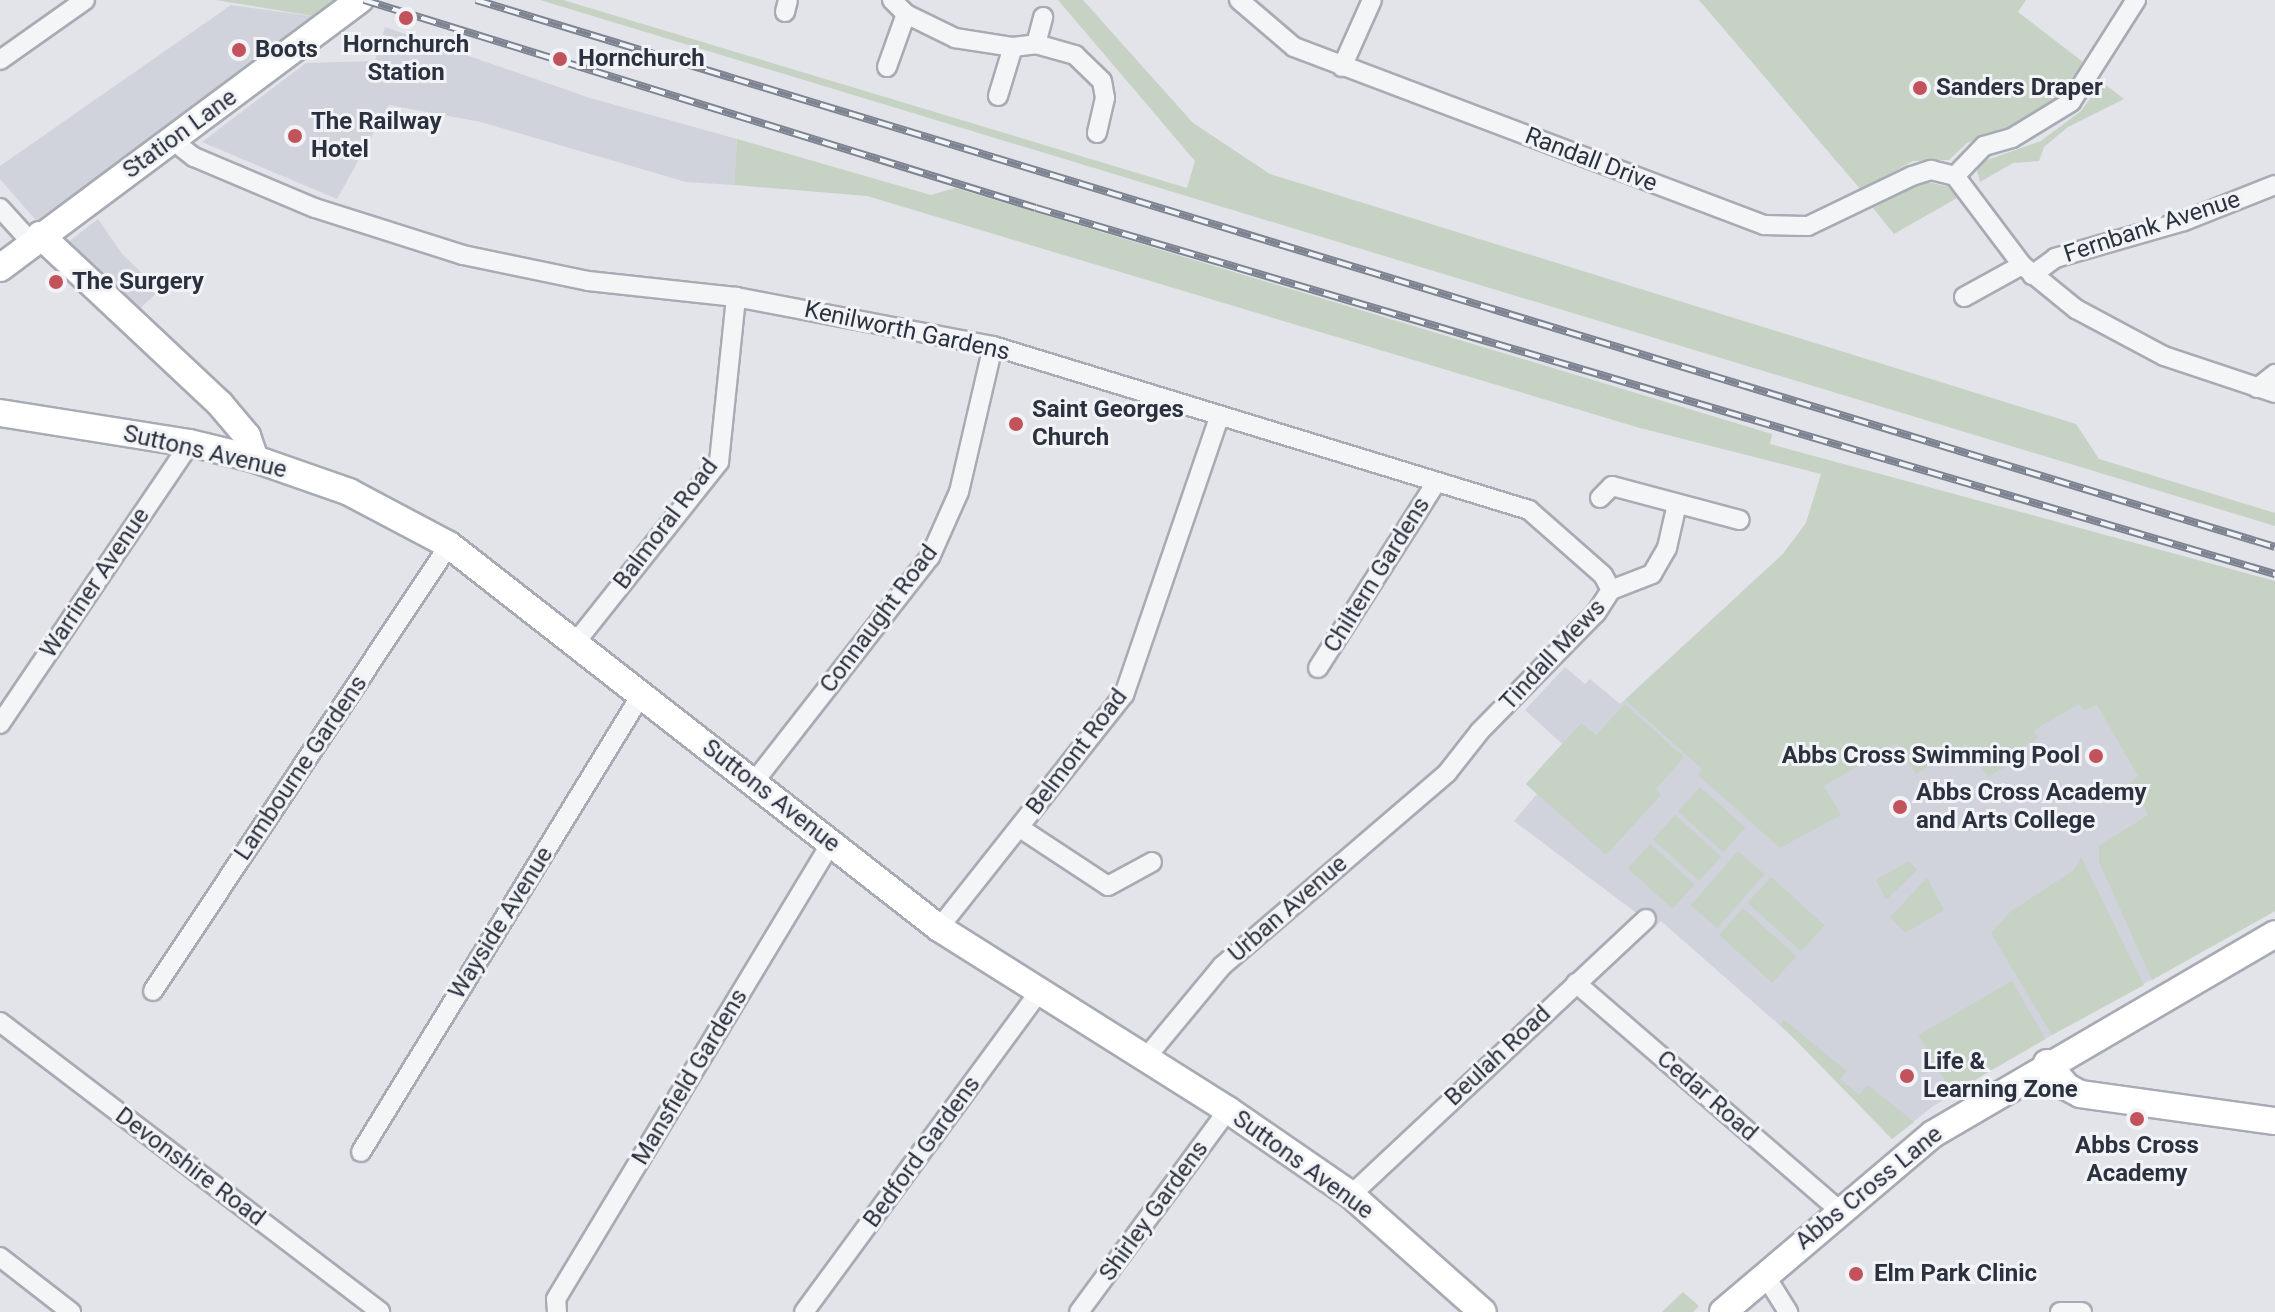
<!DOCTYPE html>
<html>
<head>
<meta charset="utf-8">
<style>
	body { margin:0 }
	#map { position:relative; width:2275px; height:1312px; overflow:hidden; background:#e2e4e9; font-family:Roboto,sans-serif }
	div>[style] { position:absolute }
	.built>* { inset:0; background:#d0d3db }
	.green>* { inset:0; background:#c6d2c4; transform-origin:0 0 }
	.roads { filter:drop-shadow(2px 0 #a7abb3) drop-shadow(-2px 0 #a7abb3) drop-shadow(0 2px #a7abb3) drop-shadow(0 -2px #a7abb3) }
	.street>* { height:18px; margin:-9px; padding:0 9px; transform-origin:9px; border-radius:9px; background:#f4f5f7 }
	.secondary>* { height:26px; margin:-13px; padding:0 13px; transform-origin:13px; border-radius:13px; background:#fff }
	.rail>* { height:8px; margin-top:-4px; transform-origin:0; background:repeating-linear-gradient(90deg,#f1f3f6 0 15px,#7d8391 0 30px); box-sizing:border-box; border-block:2px solid #7d8391 }
	.dots>* { width:22px; height:22px; translate:-50% -50%; box-sizing:border-box; border:4px solid #f1f3f6; border-radius:50% }
	span { translate:-50% -50%; white-space:nowrap; text-align:center; line-height:1.15; -webkit-text-stroke:6px #f1f3f6; paint-order:stroke }
	.poi-label { font-size:24px; color:#2b313f; font-weight:700 }
	.left { translate:0 -50%; text-align:left }
	.right { translate:-100% -50%; text-align:right }
	.street-label { font-size:24px; color:#2b313f }
</style>
</head>
<body>
<div id="map">
	<div class="built">
		<div style="clip-path:polygon(231px 5px,325px 18px,39px 224px,0 179px,0 166px)"></div>
		<div style="clip-path:polygon(385px 27px,590px 98px,737px 139px,734px 185px,686px 182px,481px 122px,389px 105px,337px 199px,202px 142px,306px 63px,375px 61px)"></div>
		<div style="clip-path:polygon(98px 219px,123px 255px,160px 290px,137px 311px,67px 243px)"></div>
		<div style="clip-path:polygon(1822px 474px,2275px 604px,2275px 911px,2014px 1056px,1932px 1107px,1892px 1139px,1827px 1067px,1661px 921px,1655px 927px,1514px 821px,1537px 794px,1526px 784px,1562px 744px,1525px 710px,1565px 667px,1585px 684px,1590px 679px,1620px 704px,1783px 554px,1806px 523px)"></div>
	</div>
	<div class="green">
		<div style="clip-path:polygon(216px 0,336px 0,344px 3px,325px 18px)"></div>
		<div style="clip-path:polygon(540px 0,563px 0,1187px 188px,1195px 161px,1058px 0,1083px 0,1193px 123px,1270px 174px,2076px 424px,2099px 459px,2275px 513px,2275px 526px)"></div>
		<div style="clip-path:polygon(1699px 0,2026px 0,2018px 12px,2083px 62px,2060px 96px,2023px 122px,1967px 143px,1949px 160px,1913px 161px,1861px 190px)"></div>
		<div style="clip-path:polygon(2102px 82px,2124px 99px,2068px 127px,2044px 147px,2039px 161px,2013px 163px,1980px 182px,1977px 171px,1984px 161px,2041px 141px,2081px 111px)"></div>
		<div style="clip-path:polygon(737px 139px,931px 195px,955px 188px,1772px 434px,1770px 444px,2275px 581px,2275px 911px,2152px 980px,2099px 862px,2099px 846px,2148px 815px,2130px 783px,2138px 776px,2097px 705px,2083px 710px,2079px 704px,2034px 730px,2038px 738px,2024px 747px,2028px 753px,1988px 777px,1966px 744px,1916px 774px,1897px 743px,1824px 786px,1841px 815px,1780px 848px,1698px 775px,1702px 769px,1625px 700px,1783px 554px,1806px 523px,1821px 474px,1640px 428px,867px 196px,734px 185px)"></div>
		<div style="clip-path:polygon(1924px 181px,1949px 187px,1957px 198px,1894px 234px,1873px 208px)"></div>
		<div style="clip-path:polygon(1625px 704px,1684px 757px,1656px 789px,1661px 795px,1606px 855px,1526px 784px,1581px 723px,1596px 735px)"></div>
		<div style="left:1700px;top:787px;width:61px;height:33px;rotate:42deg"></div>
		<div style="left:1675px;top:815px;width:62px;height:33px;rotate:42deg"></div>
		<div style="left:1650px;top:844px;width:60px;height:33px;rotate:42deg"></div>
		<div style="left:1738px;top:851px;width:35px;height:72px;rotate:41deg"></div>
		<div style="clip-path:polygon(2081px 857px,2144px 985px,2052px 1035px,1991px 933px,2010px 912px,2074px 870px)"></div>
		<div style="clip-path:polygon(1909px 861px,1917px 870px,1886px 900px,1876px 880px)"></div>
		<div style="left:1771px;top:877px;width:72px;height:35px;rotate:42deg"></div>
		<div style="clip-path:polygon(1927px 878px,1944px 910px,1905px 933px,1890px 917px)"></div>
		<div style="left:1743px;top:908px;width:72px;height:36px;rotate:42deg"></div>
		<div style="left:2012px;top:981px;width:67px;height:108px;rotate:60deg"></div>
		<div style="clip-path:polygon(1784px 1020px,1847px 1071px,1840px 1079px,1859px 1095px,1868px 1085px,1914px 1122px,1892px 1139px,1780px 1024px)"></div>
		<div style="clip-path:polygon(1683px 1292px,1699px 1306px,1693px 1312px,1662px 1312px)"></div>
	</div>
	<div class="roads">
		<div class="street">
			<div style="left:892px;top:0;width:20px;rotate:45deg"></div>
			<div style="left:906px;top:14px;width:55px;rotate:26.1deg"></div>
			<div style="left:955px;top:38px;width:59px;rotate:8.8deg"></div>
			<div style="left:1013px;top:47px;width:23px;rotate:-7deg"></div>
			<div style="left:1036px;top:44px;width:41px;rotate:15.8deg"></div>
			<div style="left:1075px;top:55px;width:37px;rotate:44deg"></div>
			<div style="left:1102px;top:81px;width:17px;rotate:80deg"></div>
			<div style="left:1105px;top:98px;width:36px;rotate:103deg"></div>
			<div style="left:1239px;top:0;width:72px;rotate:40.5deg"></div>
			<div style="left:1294px;top:47px;width:503px;rotate:20.74deg"></div>
			<div style="left:1764px;top:225px;width:44px;rotate:1.3deg"></div>
			<div style="left:1808px;top:226px;width:115px;rotate:-25.7deg"></div>
			<div style="left:1912px;top:176px;width:20px;rotate:-18deg"></div>
			<div style="left:1931px;top:170px;width:25px;rotate:14deg"></div>
			<div style="left:785px;top:12px;width:12px;rotate:-76deg"></div>
			<div style="left:1036px;top:44px;width:28px;rotate:-75deg"></div>
			<div style="left:0;top:60px;width:104px;rotate:-35.2deg"></div>
			<div style="left:887px;top:67px;width:56px;rotate:-70.3deg"></div>
			<div style="left:1342px;top:67px;width:73px;rotate:-65.9deg"></div>
			<div style="left:998px;top:96px;width:51px;rotate:-73deg"></div>
			<div style="left:172px;top:140px;width:28px;rotate:38deg"></div>
			<div style="left:194px;top:157px;width:131px;rotate:22.9deg"></div>
			<div style="left:315px;top:208px;width:155px;rotate:17.6deg"></div>
			<div style="left:463px;top:255px;width:128px;rotate:11.7deg"></div>
			<div style="left:588px;top:281px;width:149px;rotate:6.2deg"></div>
			<div style="left:736px;top:297px;width:262px;rotate:10.8deg"></div>
			<div style="left:993px;top:346px;width:561px;rotate:17.01deg"></div>
			<div style="left:1529px;top:510px;width:98px;rotate:41.3deg"></div>
			<div style="left:1603px;top:575px;width:17px;rotate:62deg"></div>
			<div style="left:1955px;top:176px;width:111px;rotate:53deg"></div>
			<div style="left:2022px;top:265px;width:70px;rotate:39.2deg"></div>
			<div style="left:2076px;top:309px;width:100px;rotate:28.1deg"></div>
			<div style="left:2164px;top:356px;width:117px;rotate:18.4deg"></div>
			<div style="left:1955px;top:176px;width:42px;rotate:-46deg"></div>
			<div style="left:1984px;top:146px;width:29px;rotate:-16deg"></div>
			<div style="left:2012px;top:138px;width:69px;rotate:-31.4deg"></div>
			<div style="left:2071px;top:102px;width:121px;rotate:-57.5deg"></div>
			<div style="left:0;top:208px;width:46px;rotate:47.6deg"></div>
			<div style="left:2032px;top:275px;width:29px;rotate:-36deg"></div>
			<div style="left:2055px;top:258px;width:134px;rotate:-16deg"></div>
			<div style="left:2184px;top:221px;width:98px;rotate:-21.6deg"></div>
			<div style="left:1964px;top:297px;width:66px;rotate:-28.9deg"></div>
			<div style="left:2257px;top:388px;width:23px;rotate:-38deg"></div>
			<div style="left:1600px;top:498px;width:17px;rotate:-45deg"></div>
			<div style="left:1612px;top:486px;width:132px;rotate:14.9deg"></div>
			<div style="left:575px;top:643px;width:231px;rotate:-51.5deg"></div>
			<div style="left:719px;top:462px;width:166px;rotate:-84.1deg"></div>
			<div style="left:1318px;top:668px;width:219px;rotate:-57.5deg"></div>
			<div style="left:0;top:724px;width:339px;rotate:-55.9deg"></div>
			<div style="left:754px;top:782px;width:286px;rotate:-52deg"></div>
			<div style="left:930px;top:557px;width:71px;rotate:-66deg"></div>
			<div style="left:959px;top:492px;width:150px;rotate:-76.9deg"></div>
			<div style="left:1020px;top:828px;width:105px;rotate:33.4deg"></div>
			<div style="left:1108px;top:886px;width:50px;rotate:-28.6deg"></div>
			<div style="left:939px;top:928px;width:298px;rotate:-51.6deg"></div>
			<div style="left:1124px;top:695px;width:294px;rotate:-71.1deg"></div>
			<div style="left:1576px;top:983px;width:346px;rotate:40.8deg"></div>
			<div style="left:153px;top:991px;width:535px;rotate:-56.43deg"></div>
			<div style="left:0;top:1022px;width:478px;rotate:37.3deg"></div>
			<div style="left:1144px;top:1060px;width:122px;rotate:-50.3deg"></div>
			<div style="left:1222px;top:966px;width:296px;rotate:-40.6deg"></div>
			<div style="left:1447px;top:773px;width:53px;rotate:-51.8deg"></div>
			<div style="left:1480px;top:731px;width:165px;rotate:-45.5deg"></div>
			<div style="left:1596px;top:613px;width:27px;rotate:-57deg"></div>
			<div style="left:1611px;top:590px;width:44px;rotate:-21.3deg"></div>
			<div style="left:1652px;top:574px;width:30px;rotate:-60deg"></div>
			<div style="left:1667px;top:548px;width:45px;rotate:-77.2deg"></div>
			<div style="left:361px;top:1152px;width:536px;rotate:-58.5deg"></div>
			<div style="left:1351px;top:1195px;width:404px;rotate:-43.1deg"></div>
			<div style="left:0;top:1257px;width:90px;rotate:37.8deg"></div>
			<div style="left:1765px;top:1275px;width:44px;rotate:58.1deg"></div>
			<div style="left:557px;top:1312px;width:13px;rotate:-94deg"></div>
			<div style="left:556px;top:1299px;width:533px;rotate:-58.91deg"></div>
			<div style="left:804px;top:1312px;width:397px;rotate:-53.7deg"></div>
			<div style="left:1079px;top:1312px;width:251px;rotate:-53.6deg"></div>
			<div style="left:2060px;top:1312px;width:22px"></div>
		</div>
		<div class="secondary">
			<div style="left:40px;top:235px;width:247px;rotate:43.2deg"></div>
			<div style="left:220px;top:404px;width:42px;rotate:49.8deg"></div>
			<div style="left:247px;top:436px;width:24px;rotate:71deg"></div>
			<div style="left:0;top:268px;width:449px;rotate:-36.7deg"></div>
			<div style="left:0;top:413px;width:192px;rotate:9deg"></div>
			<div style="left:190px;top:443px;width:67px;rotate:13.8deg"></div>
			<div style="left:255px;top:459px;width:100px;rotate:19.3deg"></div>
			<div style="left:349px;top:492px;width:113px;rotate:27.9deg"></div>
			<div style="left:449px;top:545px;width:622px;rotate:38.01deg"></div>
			<div style="left:939px;top:928px;width:342px;rotate:32.2deg"></div>
			<div style="left:1228px;top:1110px;width:150px;rotate:34.6deg"></div>
			<div style="left:1351px;top:1195px;width:176px;rotate:41.6deg"></div>
			<div style="left:2047px;top:1063px;width:31px;rotate:50deg"></div>
			<div style="left:2067px;top:1087px;width:15px;rotate:28deg"></div>
			<div style="left:2080px;top:1094px;width:197px;rotate:7.9deg"></div>
			<div style="left:1723px;top:1312px;width:275px;rotate:-40.3deg"></div>
			<div style="left:1933px;top:1134px;width:396px;rotate:-30.3deg"></div>
		</div>
	</div>
	<div class="rail">
		<div style="left:364px;top:0;width:703px;rotate:17.2deg"></div>
		<div style="left:1036px;top:208px;width:1292px;rotate:16.46deg"></div>
		<div style="left:476px;top:0;width:1880px;rotate:16.91deg"></div>
	</div>
	<div class="dots">
		<div style="left:406px;top:18px;background:#c2525c"></div>
		<div style="left:239px;top:50px;background:#c2525c"></div>
		<div style="left:560px;top:59px;background:#c2525c"></div>
		<div style="left:1920px;top:88px;background:#c2525c"></div>
		<div style="left:295px;top:136px;background:#c2525c"></div>
		<div style="left:56px;top:282px;background:#c2525c"></div>
		<div style="left:1016px;top:424px;background:#c2525c"></div>
		<div style="left:2096px;top:756px;background:#c2525c"></div>
		<div style="left:1900px;top:807px;background:#c2525c"></div>
		<div style="left:1907px;top:1076px;background:#c2525c"></div>
		<div style="left:2137px;top:1119px;background:#c2525c"></div>
		<div style="left:1856px;top:1274px;background:#c2525c"></div>
	</div>
	<div class="poi-label">
		<span style="left:406px;top:59px">Hornchurch<br>Station</span>
		<span class="left" style="left:255px;top:50px">Boots</span>
		<span class="left" style="left:578px;top:59px">Hornchurch</span>
		<span class="left" style="left:1936px;top:88px">Sanders Draper</span>
		<span class="left" style="left:311px;top:136px">The Railway<br>Hotel</span>
		<span class="left" style="left:72px;top:282px">The Surgery</span>
		<span class="left" style="left:1032px;top:424px">Saint Georges<br>Church</span>
		<span class="right" style="left:2080px;top:756px">Abbs Cross Swimming Pool</span>
		<span class="left" style="left:1916px;top:807px">Abbs Cross Academy<br>and Arts College</span>
		<span class="left" style="left:1923px;top:1076px">Life &amp;<br>Learning Zone</span>
		<span style="left:2137px;top:1160px">Abbs Cross<br>Academy</span>
		<span class="left" style="left:1874px;top:1274px">Elm Park Clinic</span>
	</div>
	<div class="street-label">
		<span style="left:180px;top:134px;rotate:-36deg">Station Lane</span>
		<span style="left:1591px;top:160px;rotate:21deg">Randall Drive</span>
		<span style="left:2152px;top:227px;rotate:-18deg">Fernbank Avenue</span>
		<span style="left:907px;top:331px;rotate:12deg">Kenilworth Gardens</span>
		<span style="left:205px;top:452px;rotate:13deg">Suttons Avenue</span>
		<span style="left:666px;top:524px;rotate:-53deg">Balmoral Road</span>
		<span style="left:1377px;top:575px;rotate:-58deg">Chiltern Gardens</span>
		<span style="left:95px;top:583px;rotate:-56deg">Warriner Avenue</span>
		<span style="left:879px;top:619px;rotate:-53deg">Connaught Road</span>
		<span style="left:1553px;top:655px;rotate:-47deg">Tindall Mews</span>
		<span style="left:1077px;top:752px;rotate:-53deg">Belmont Road</span>
		<span style="left:301px;top:768px;rotate:-56deg">Lambourne Gardens</span>
		<span style="left:771px;top:796px;rotate:38deg">Suttons Avenue</span>
		<span style="left:1288px;top:909px;rotate:-41deg">Urban Avenue</span>
		<span style="left:501px;top:923px;rotate:-58deg">Wayside Avenue</span>
		<span style="left:1498px;top:1056px;rotate:-43deg">Beulah Road</span>
		<span style="left:690px;top:1077px;rotate:-59deg">Mansfield Gardens</span>
		<span style="left:1707px;top:1096px;rotate:41deg">Cedar Road</span>
		<span style="left:922px;top:1152px;rotate:-54deg">Bedford Gardens</span>
		<span style="left:1303px;top:1165px;rotate:36deg">Suttons Avenue</span>
		<span style="left:190px;top:1167px;rotate:37deg">Devonshire Road</span>
		<span style="left:1869px;top:1188px;rotate:-39deg">Abbs Cross Lane</span>
		<span style="left:1154px;top:1211px;rotate:-54deg">Shirley Gardens</span>
	</div>
</div>
</body>
</html>
